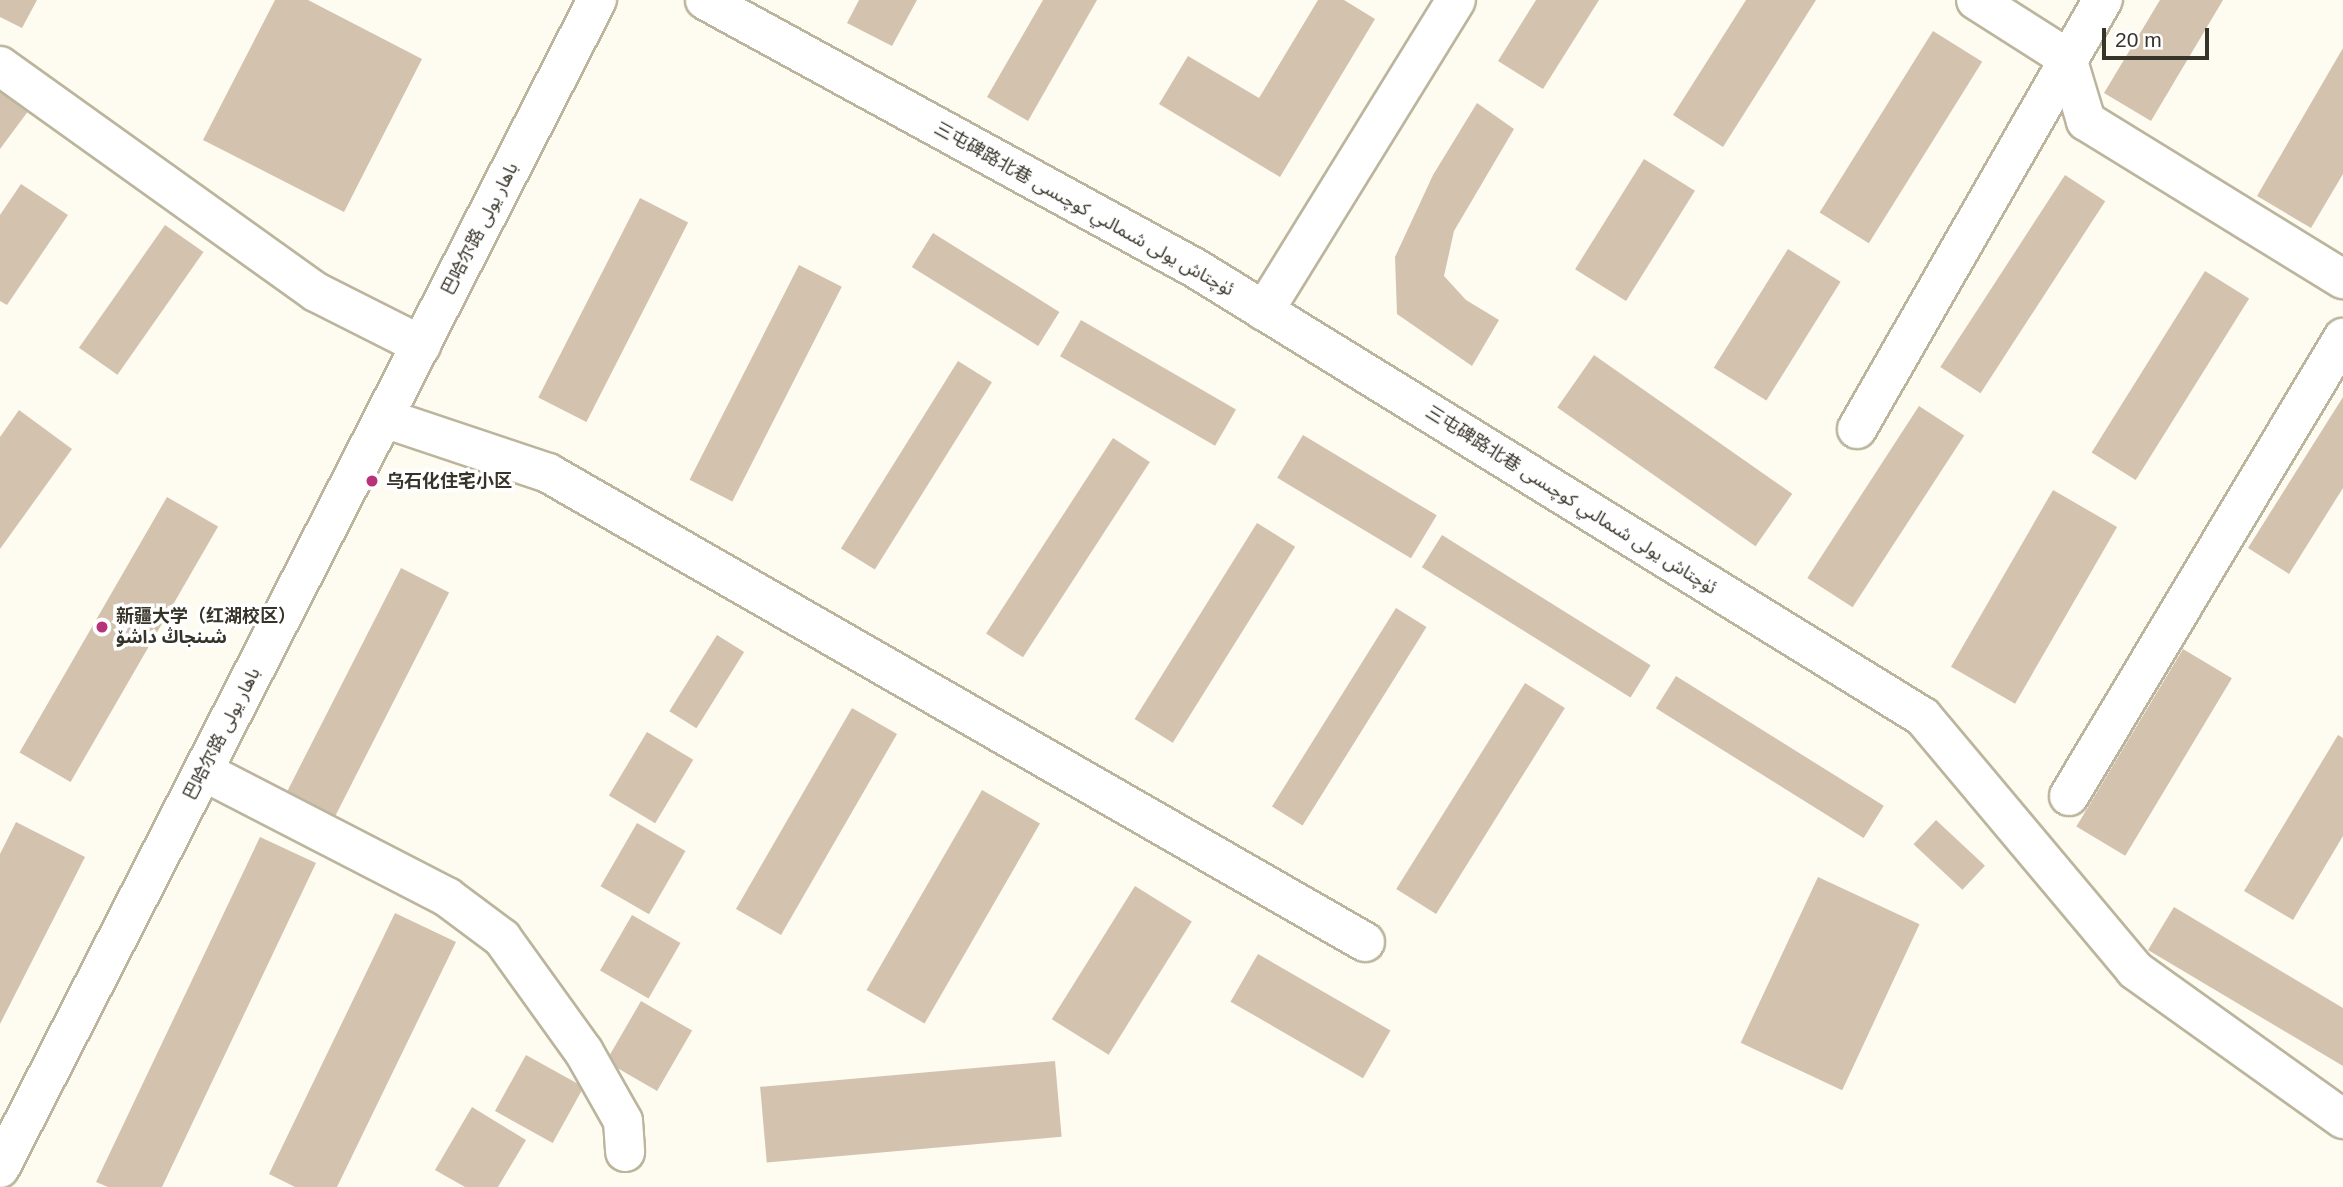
<!DOCTYPE html>
<html>
<head>
<meta charset="utf-8">
<style>
	body { margin:0 }
	#map { position:relative; width:2343px; height:1187px; overflow:hidden; background:#fefbf1; font-family:Helvetica,"Noto Sans Arabic","Noto Sans SC",sans-serif }
	div>[style] { position:absolute }
	.building>* { inset:0; background:#d3c3ae; transform-origin:0 0 }
	.roads { filter:drop-shadow(2px 0 #bcb59d) drop-shadow(-2px 0 #bcb59d) drop-shadow(0 2px #bcb59d) drop-shadow(0 -2px #bcb59d) }
	.minor>* { height:38px; margin:-19px; padding:0 19px; transform-origin:19px; border-radius:19px; background:#fff }
	.dots>* { width:19px; height:19px; translate:-50% -50%; box-sizing:border-box; border:4px solid #fff; border-radius:50% }
	span { translate:-50% -50%; white-space:nowrap; text-align:center; line-height:1.15; -webkit-text-stroke:7px #fff; paint-order:stroke }
	.street-label { font-size:18px; color:#363329 }
	.poi-label { font-size:18px; color:#363329; font-weight:700 }
	.left { translate:0 -50%; text-align:left }
	.scale { position:absolute; left:2102px; top:28px; width:107px; height:32px; box-sizing:border-box; border:4px solid #363329; border-top:0; padding-left:9px; font-size:21px; line-height:24px; white-space:nowrap; color:#363329; -webkit-text-stroke:5px #fff; paint-order:stroke }
</style>
</head>
<body>
<div id="map">
	<div class="building">
		<div style="clip-path:polygon(0 0,37px 0,22px 28px,0 17px)"></div>
		<div style="clip-path:polygon(275px 0,308px 0,422px 59px,344px 212px,203px 140px)"></div>
		<div style="clip-path:polygon(859px 0,917px 0,892px 46px,847px 23px)"></div>
		<div style="clip-path:polygon(1043px 0,1097px 0,1028px 121px,987px 97px)"></div>
		<div style="clip-path:polygon(1318px 0,1344px 0,1375px 19px,1280px 177px,1159px 104px,1188px 56px,1259px 98px)"></div>
		<div style="clip-path:polygon(1536px 0,1599px 0,1543px 89px,1498px 61px)"></div>
		<div style="clip-path:polygon(1746px 0,1816px 0,1723px 147px,1673px 115px)"></div>
		<div style="clip-path:polygon(2160px 0,2223px 0,2151px 121px,2104px 93px)"></div>
		<div style="left:1933px;top:31px;width:58px;height:214px;rotate:32deg"></div>
		<div style="clip-path:polygon(2343px 48px,2343px 174px,2311px 228px,2257px 196px)"></div>
		<div style="clip-path:polygon(0 89px,29px 110px,0 149px)"></div>
		<div style="clip-path:polygon(1477px 103px,1514px 129px,1454px 231px,1444px 276px,1466px 300px,1499px 320px,1472px 366px,1397px 314px,1395px 257px,1433px 175px)"></div>
		<div style="left:1644px;top:159px;width:60px;height:130px;rotate:32deg"></div>
		<div style="left:2065px;top:175px;width:48px;height:229px;rotate:33deg"></div>
		<div style="clip-path:polygon(21px 184px,68px 215px,7px 305px,0 301px,0 215px)"></div>
		<div style="left:640px;top:198px;width:54px;height:224px;rotate:27deg"></div>
		<div style="left:165px;top:225px;width:47px;height:150px;rotate:35deg"></div>
		<div style="left:933px;top:233px;width:149px;height:40px;rotate:32deg"></div>
		<div style="left:1788px;top:249px;width:62px;height:140px;rotate:32deg"></div>
		<div style="left:799px;top:265px;width:48px;height:241px;rotate:27deg"></div>
		<div style="left:2205px;top:271px;width:52px;height:214px;rotate:32deg"></div>
		<div style="left:1081px;top:320px;width:179px;height:42px;rotate:30deg"></div>
		<div style="left:1594px;top:355px;width:242px;height:64px;rotate:35deg"></div>
		<div style="left:958px;top:361px;width:40px;height:221px;rotate:32deg"></div>
		<div style="clip-path:polygon(2343px 397px,2343px 488px,2289px 574px,2248px 548px)"></div>
		<div style="left:1919px;top:406px;width:54px;height:205px;rotate:33deg"></div>
		<div style="clip-path:polygon(19px 410px,72px 449px,0 549px,0 437px)"></div>
		<div style="left:1303px;top:435px;width:156px;height:50px;rotate:31deg"></div>
		<div style="left:1113px;top:438px;width:44px;height:233px;rotate:33deg"></div>
		<div style="left:2053px;top:490px;width:74px;height:204px;rotate:30deg"></div>
		<div style="left:167px;top:497px;width:59px;height:295px;rotate:30deg"></div>
		<div style="left:1257px;top:523px;width:45px;height:231px;rotate:32deg"></div>
		<div style="left:1442px;top:535px;width:246px;height:38px;rotate:32deg"></div>
		<div style="left:401px;top:568px;width:54px;height:253px;rotate:27deg"></div>
		<div style="left:1396px;top:608px;width:36px;height:234px;rotate:32deg"></div>
		<div style="left:717px;top:635px;width:32px;height:90px;rotate:32deg"></div>
		<div style="left:2183px;top:649px;width:57px;height:207px;rotate:31deg"></div>
		<div style="left:1676px;top:676px;width:245px;height:38px;rotate:32deg"></div>
		<div style="left:1525px;top:683px;width:47px;height:243px;rotate:32deg"></div>
		<div style="left:852px;top:708px;width:52px;height:232px;rotate:30deg"></div>
		<div style="left:647px;top:732px;width:54px;height:74px;rotate:31deg"></div>
		<div style="clip-path:polygon(2338px 735px,2343px 738px,2343px 836px,2293px 920px,2244px 891px)"></div>
		<div style="left:982px;top:790px;width:67px;height:231px;rotate:30deg"></div>
		<div style="left:1936px;top:820px;width:67px;height:33px;rotate:43deg"></div>
		<div style="clip-path:polygon(16px 822px,85px 857px,0 1024px,0 854px)"></div>
		<div style="left:637px;top:823px;width:56px;height:73px;rotate:30deg"></div>
		<div style="clip-path:polygon(260px 837px,316px 863px,162px 1187px,108px 1187px,96px 1182px)"></div>
		<div style="left:1818px;top:877px;width:112px;height:183px;rotate:25deg"></div>
		<div style="left:1135px;top:886px;width:67px;height:157px;rotate:32deg"></div>
		<div style="clip-path:polygon(2174px 907px,2343px 1008px,2343px 1066px,2148px 950px)"></div>
		<div style="clip-path:polygon(395px 913px,456px 942px,337px 1187px,295px 1187px,269px 1174px)"></div>
		<div style="left:632px;top:915px;width:56px;height:64px;rotate:30deg"></div>
		<div style="left:1258px;top:954px;width:153px;height:55px;rotate:30deg"></div>
		<div style="left:641px;top:1001px;width:59px;height:70px;rotate:30deg"></div>
		<div style="left:526px;top:1055px;width:66px;height:64px;rotate:29deg"></div>
		<div style="left:1055px;top:1061px;width:76px;height:296px;rotate:85deg"></div>
		<div style="clip-path:polygon(472px 1107px,526px 1140px,498px 1187px,465px 1187px,435px 1170px)"></div>
	</div>
	<div class="roads">
		<div class="minor">
			<div style="left:705px;top:0;width:559px;rotate:28.68deg"></div>
			<div style="left:1195px;top:268px;width:855px;rotate:31.66deg"></div>
			<div style="left:1923px;top:717px;width:330px;rotate:50deg"></div>
			<div style="left:2135px;top:970px;width:256px;rotate:35.6deg"></div>
			<div style="left:1976px;top:0;width:108px;rotate:32.5deg"></div>
			<div style="left:2067px;top:58px;width:66px;rotate:73.2deg"></div>
			<div style="left:2086px;top:121px;width:302px;rotate:31.6deg"></div>
			<div style="left:0;top:66px;width:388px;rotate:35.6deg"></div>
			<div style="left:316px;top:292px;width:118px;rotate:26.8deg"></div>
			<div style="left:1264px;top:311px;width:365px;rotate:-58.3deg"></div>
			<div style="left:384px;top:418px;width:173px;rotate:18.5deg"></div>
			<div style="left:548px;top:473px;width:942px;rotate:29.86deg"></div>
			<div style="left:1857px;top:429px;width:495px;rotate:-60.2deg"></div>
			<div style="left:203px;top:771px;width:275px;rotate:27.3deg"></div>
			<div style="left:447px;top:897px;width:69px;rotate:36.7deg"></div>
			<div style="left:502px;top:938px;width:140px;rotate:54.3deg"></div>
			<div style="left:584px;top:1052px;width:79px;rotate:60.5deg"></div>
			<div style="left:623px;top:1121px;width:31px;rotate:86deg"></div>
			<div style="left:2069px;top:796px;width:534px;rotate:-59.11deg"></div>
			<div style="left:0;top:1168px;width:1312px;rotate:-62.93deg"></div>
		</div>
	</div>
	<div class="dots">
		<div style="left:372px;top:481px;background:#b7337a"></div>
		<div style="left:102px;top:627px;background:#b7337a"></div>
	</div>
	<div class="street-label">
		<span style="left:1084px;top:209px;rotate:29deg">三屯碑路北巷 ئۈچتاش يولى شىمالىي كوچىسى</span>
		<span style="left:480px;top:229px;rotate:-63deg">巴哈尔路 باھار يولى</span>
		<span style="left:1571px;top:500px;rotate:32deg">三屯碑路北巷 ئۈچتاش يولى شىمالىي كوچىسى</span>
		<span style="left:222px;top:734px;rotate:-63deg">巴哈尔路 باھار يولى</span>
	</div>
	<div class="poi-label">
		<span class="left" style="left:386px;top:481px">乌石化住宅小区</span>
		<span class="left" style="left:116px;top:627px">新疆大学（红湖校区）<br>شىنجاڭ داشۆ</span>
	</div>
	<div class="scale">20 m</div>
</div>
</body>
</html>
